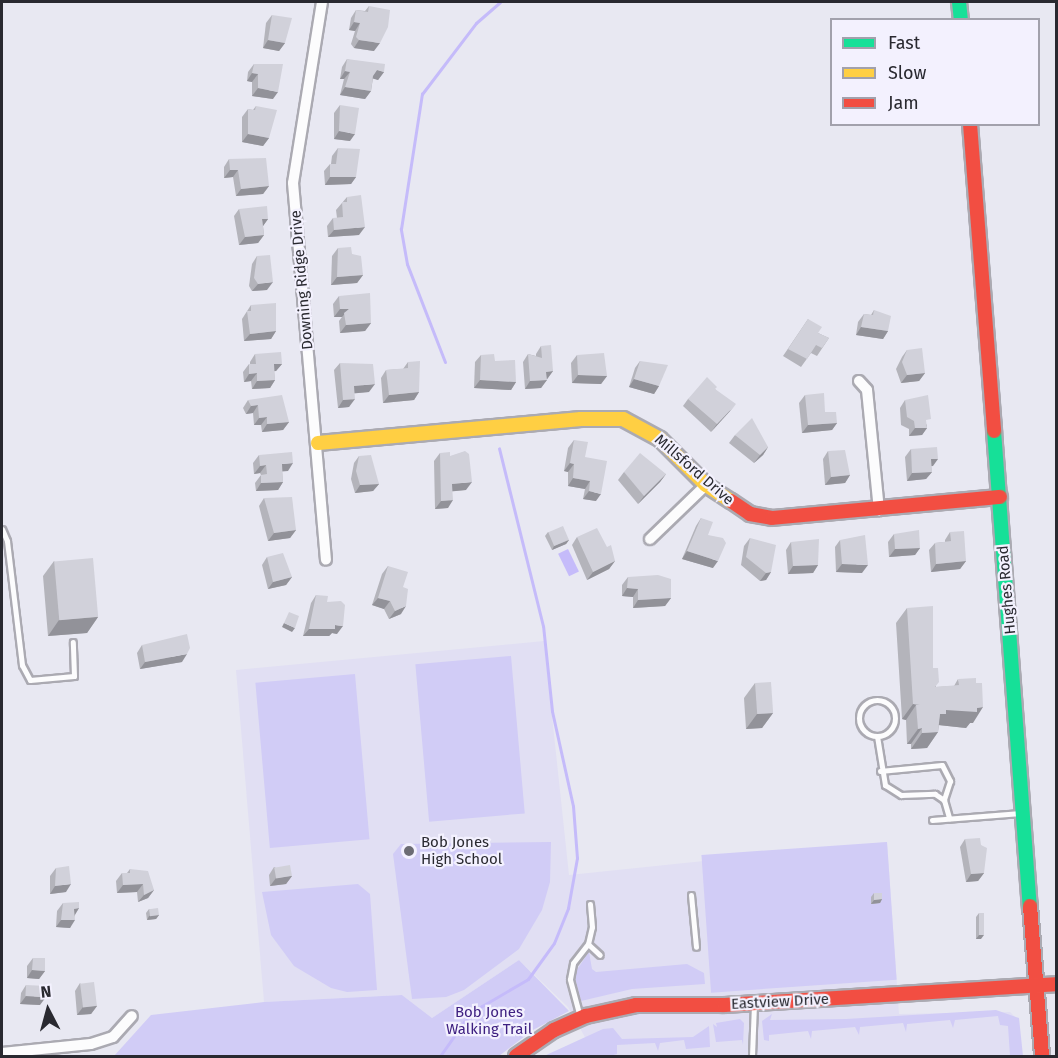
<!DOCTYPE html>
<html>
<head>
<meta charset="utf-8">
<style>
	body { margin:0 }
	#map { position:relative; width:1058px; height:1058px; overflow:hidden; background:#e8e8f2; font-family:"Fira Sans",sans-serif }
	div>[style] { position:absolute }
	.built>* { inset:0; background:#e1dff3 }
	.green>* { inset:0; background:#d1ccf6; transform-origin:0 0 }
	.water>* { inset:0; background:#c5bbfa; transform-origin:0 0 }
	.stream>* { height:3px; margin:-1.5px; padding:0 1.5px; transform-origin:1.5px; border-radius:1.5px; background:#c5bbfa }
	.roads { filter:drop-shadow(2px 0 #abaab2) drop-shadow(-2px 0 #abaab2) drop-shadow(0 2px #abaab2) drop-shadow(0 -2px #abaab2) }
	.lane>* { height:5px; margin:-2.5px; padding:0 2.5px; transform-origin:2.5px; border-radius:2.5px; background:#fcfcfd }
	.lane>.ring { margin:-2.5px; padding:0; box-sizing:content-box; background:none; border:5px solid #fcfcfd; border-radius:50% }
	.street>* { height:10px; margin:-5px; padding:0 5px; transform-origin:5px; border-radius:5px; background:#fcfcfd }
	.fast>* { height:14px; margin:-7px; padding:0 7px; transform-origin:7px; border-radius:7px; background:#16e098 }
	.slow>* { height:14px; margin:-7px; padding:0 7px; transform-origin:7px; border-radius:7px; background:#ffcf43 }
	.jam>* { height:14px; margin:-7px; padding:0 7px; transform-origin:7px; border-radius:7px; background:#f24e42 }
	.wall>* { inset:0; background:#b4b4bb }
	.shaded-wall>* { inset:0; background:#929299 }
	.building>* { inset:0; background:#d1d1da; transform-origin:0 0 }
	.dots>* { width:16px; height:16px; translate:-50% -50%; box-sizing:border-box; border:3px solid #f3f1fe; border-radius:50% }
	span { translate:-50% -50%; white-space:nowrap; text-align:center; line-height:1.15; -webkit-text-stroke:4.5px #f3f1fe; paint-order:stroke }
	.street-label { font-size:15px; color:#292930 }
	.poi-label { font-size:15px; color:#292930 }
	.left { translate:0 -50%; text-align:left }
	.park-label { font-size:15px; color:#3e2081 }
	.frame { position:absolute; inset:0; border:3px solid #292930; pointer-events:none }
	.legend { position:absolute; left:830px; top:18px; width:210px; height:108px; box-sizing:border-box; background:#f3f1fe; border:2px solid #a2a1ac; margin:0; padding:8px 10px; list-style:none; font-size:18px; color:#292930 }
	.legend li { display:flex; align-items:center; gap:12px; height:30px }
	.legend b { width:30px; border:2px solid #a2a1ac }
	.north { position:absolute; left:18px; top:980px; width:60px; height:60px; -webkit-text-stroke:4px #f3f1fe; paint-order:stroke; rotate:354deg; font-size:16px; font-weight:700; line-height:24px; text-align:center; color:#292930 }
	.north::after { content:''; display:block; margin:auto; width:21px; height:27px; background:#292930; clip-path:polygon(50% 0,100% 100%,50% 72%,0 100%) }
</style>
</head>
<body>
<div id="map">
	<div class="built">
		<div style="clip-path:polygon(544px 641px,569px 875px,887px 842px,899px 1014px,1010px 1012px,1017px 1019px,1021px 1056px,556px 1056px,586px 1039px,568px 1007px,519px 960px,432px 1018px,402px 995px,264px 1002px,236px 670px)"></div>
	</div>
	<div class="green">
		<div style="left:511px;top:656px;width:158px;height:96px;rotate:85deg"></div>
		<div style="left:355px;top:674px;width:166px;height:100px;rotate:85deg"></div>
		<div style="clip-path:polygon(551px 842px,550px 882px,542px 910px,519px 949px,464px 990px,446px 997px,412px 999px,393px 854px,401px 844px)"></div>
		<div style="left:887px;top:842px;width:138px;height:186px;rotate:86deg"></div>
		<div style="clip-path:polygon(358px 884px,370px 894px,377px 990px,347px 992px,331px 988px,294px 966px,271px 935px,262px 892px)"></div>
		<div style="clip-path:polygon(589px 952px,592px 969px,596px 972px,687px 964px,704px 973px,705px 984px,632px 989px,581px 1001px,574px 974px)"></div>
		<div style="clip-path:polygon(519px 960px,569px 1011px,533px 1030px,499px 1056px,114px 1056px,151px 1015px,264px 1002px,402px 995px,432px 1018px)"></div>
		<div style="clip-path:polygon(996px 1010px,1019px 1018px,1023px 1056px,1010px 1056px,1008px 1026px,1000px 1025px,998px 1016px,955px 1020px,953px 1028px,950px 1020px,907px 1024px,906px 1032px,903px 1023px,860px 1027px,859px 1035px,855px 1027px,812px 1031px,811px 1039px,808px 1031px,769px 1035px,769px 1041px,764px 1040px,762px 1021px,772px 1014px,770px 1020px,846px 1019px)"></div>
		<div style="clip-path:polygon(740px 1019px,744px 1023px,743px 1045px,742px 1040px,716px 1042px,713px 1024px,717px 1027px,716px 1023px)"></div>
		<div style="clip-path:polygon(709px 1026px,710px 1047px,686px 1049px,684px 1040px,660px 1043px,658px 1051px,655px 1043px,617px 1045px,617px 1054px,610px 1056px,544px 1056px,603px 1029px,613px 1028px,622px 1039px,693px 1037px)"></div>
	</div>
	<div class="water">
		<div style="left:568px;top:549px;width:25px;height:11px;rotate:64deg"></div>
	</div>
	<div class="stream">
		<div style="left:445px;top:362px;width:105px;rotate:-111.2deg"></div>
		<div style="left:407px;top:264px;width:36px;rotate:-100deg"></div>
		<div style="left:401px;top:229px;width:137px;rotate:-81.2deg"></div>
		<div style="left:422px;top:94px;width:89px;rotate:-52.7deg"></div>
		<div style="left:476px;top:23px;width:32px;rotate:-41deg"></div>
		<div style="left:440px;top:1056px;width:42px;rotate:-54.8deg"></div>
		<div style="left:464px;top:1022px;width:24px;rotate:-42deg"></div>
		<div style="left:482px;top:1006px;width:53px;rotate:-30.4deg"></div>
		<div style="left:528px;top:979px;width:44px;rotate:-54.2deg"></div>
		<div style="left:554px;top:943px;width:38px;rotate:-68deg"></div>
		<div style="left:568px;top:908px;width:51px;rotate:-79.8deg"></div>
		<div style="left:577px;top:858px;width:52px;rotate:-94.4deg"></div>
		<div style="left:573px;top:806px;width:97px;rotate:-102.5deg"></div>
		<div style="left:552px;top:711px;width:85px;rotate:-96deg"></div>
		<div style="left:543px;top:626px;width:183px;rotate:-103.9deg"></div>
	</div>
	<div class="roads">
		<div class="lane">
			<div style="left:2px;top:529px;width:13px;rotate:67deg"></div>
			<div style="left:7px;top:541px;width:125px;rotate:83.1deg"></div>
			<div style="left:22px;top:665px;width:17px;rotate:62deg"></div>
			<div style="left:30px;top:680px;width:44px;rotate:-5.2deg"></div>
			<div style="left:74px;top:676px;width:34px;rotate:-92deg"></div>
			<div class="ring" style="left:859px;top:700px;width:31px;height:31px"></div>
			<div style="left:877px;top:736px;width:50px;rotate:80.7deg"></div>
			<div style="left:885px;top:785px;width:19px;rotate:32deg"></div>
			<div style="left:901px;top:795px;width:34px;rotate:-2deg"></div>
			<div style="left:935px;top:794px;width:11px;rotate:34deg"></div>
			<div style="left:944px;top:800px;width:19px;rotate:74deg"></div>
			<div style="left:880px;top:771px;width:62px;rotate:-5.5deg"></div>
			<div style="left:942px;top:765px;width:18px;rotate:63deg"></div>
			<div style="left:950px;top:781px;width:20px;rotate:108deg"></div>
			<div style="left:932px;top:820px;width:89px;rotate:-4.5deg"></div>
			<div style="left:691px;top:895px;width:52px;rotate:84.5deg"></div>
			<div style="left:588px;top:944px;width:16px;rotate:43deg"></div>
			<div style="left:580px;top:1017px;width:39px;rotate:-105deg"></div>
			<div style="left:570px;top:979px;width:16px;rotate:-79deg"></div>
			<div style="left:573px;top:963px;width:24px;rotate:-52deg"></div>
			<div style="left:588px;top:944px;width:17px;rotate:-77deg"></div>
			<div style="left:592px;top:927px;width:23px;rotate:-95deg"></div>
			<div style="left:752px;top:1056px;width:52px;rotate:-87.8deg"></div>
		</div>
		<div class="street">
			<div style="left:322px;top:2px;width:183px;rotate:99.1deg"></div>
			<div style="left:293px;top:183px;width:378px;rotate:85deg"></div>
			<div style="left:859px;top:381px;width:12px;rotate:48deg"></div>
			<div style="left:867px;top:390px;width:121px;rotate:84.3deg"></div>
			<div style="left:650px;top:539px;width:78px;rotate:-44deg"></div>
			<div style="left:2px;top:1053px;width:89px;rotate:-5.8deg"></div>
			<div style="left:91px;top:1044px;width:23px;rotate:-18deg"></div>
			<div style="left:113px;top:1037px;width:28px;rotate:-48deg"></div>
		</div>
		<div class="fast">
			<div style="left:959px;top:2px;width:18px;rotate:84deg"></div>
			<div style="left:994px;top:431px;width:476px;rotate:85.7deg"></div>
		</div>
		<div class="slow">
			<div style="left:318px;top:443px;width:264px;rotate:-5.2deg"></div>
			<div style="left:581px;top:419px;width:42px"></div>
			<div style="left:623px;top:419px;width:42px;rotate:28.4deg"></div>
			<div style="left:660px;top:439px;width:65px;rotate:45deg"></div>
			<div style="left:706px;top:485px;width:30px;rotate:33deg"></div>
		</div>
		<div class="jam">
			<div style="left:970px;top:124px;width:308px;rotate:85.5deg"></div>
			<div style="left:731px;top:501px;width:23px;rotate:34deg"></div>
			<div style="left:750px;top:514px;width:22px;rotate:10deg"></div>
			<div style="left:772px;top:518px;width:229px;rotate:-5.3deg"></div>
			<div style="left:1030px;top:906px;width:150px;rotate:85.4deg"></div>
			<div style="left:516px;top:1056px;width:46px;rotate:-34.4deg"></div>
			<div style="left:554px;top:1030px;width:35px;rotate:-24deg"></div>
			<div style="left:586px;top:1016px;width:51px;rotate:-12.4deg"></div>
			<div style="left:636px;top:1005px;width:88px"></div>
			<div style="left:724px;top:1005px;width:333px;rotate:-3.6deg"></div>
		</div>
	</div>
	<div class="wall">
		<div style="clip-path:polygon(369px 6px,374px 51px,354px 48px,351px 44px,355px 31px,349px 30px,351px 18px,356px 10px,365px 11px)"></div>
		<div style="clip-path:polygon(272px 15px,285px 43px,279px 51px,263px 48px,266px 23px)"></div>
		<div style="clip-path:polygon(347px 59px,384px 72px,378px 80px,373px 78px,371px 91px,365px 99px,340px 95px,344px 79px,340px 79px,342px 67px)"></div>
		<div style="clip-path:polygon(254px 64px,273px 99px,252px 96px,252px 82px,247px 81px,248px 72px)"></div>
		<div style="clip-path:polygon(340px 105px,350px 141px,334px 139px,334px 113px)"></div>
		<div style="clip-path:polygon(256px 106px,269px 138px,263px 146px,242px 142px,242px 117px,248px 109px,253px 110px)"></div>
		<div style="clip-path:polygon(338px 148px,356px 177px,351px 184px,325px 185px,324px 171px,330px 164px,331px 164px,332px 156px)"></div>
		<div style="clip-path:polygon(229px 159px,269px 186px,263px 194px,236px 196px,233px 177px,224px 178px,224px 167px)"></div>
		<div style="clip-path:polygon(347px 197px,359px 235px,328px 237px,327px 226px,333px 218px,337px 218px,336px 210px)"></div>
		<div style="clip-path:polygon(239px 209px,268px 219px,263px 226px,264px 235px,258px 243px,239px 245px,234px 216px)"></div>
		<div style="clip-path:polygon(338px 248px,352px 254px,363px 275px,357px 283px,331px 285px,332px 256px)"></div>
		<div style="clip-path:polygon(257px 256px,267px 290px,252px 291px,249px 286px,252px 264px)"></div>
		<div style="clip-path:polygon(339px 296px,371px 323px,365px 331px,340px 333px,339px 321px,342px 317px,334px 317px,333px 304px)"></div>
		<div style="clip-path:polygon(251px 305px,276px 331px,271px 339px,244px 341px,242px 319px)"></div>
		<div style="clip-path:polygon(874px 310px,888px 331px,883px 339px,856px 335px,858px 322px,864px 314px,871px 315px)"></div>
		<div style="clip-path:polygon(808px 319px,818px 333px,829px 338px,817px 356px,811px 353px,801px 367px,783px 356px)"></div>
		<div style="clip-path:polygon(541px 346px,553px 371px,541px 388px,525px 389px,523px 362px,528px 354px,536px 356px,536px 354px)"></div>
		<div style="clip-path:polygon(907px 350px,925px 373px,919px 381px,901px 383px,896px 369px,902px 357px)"></div>
		<div style="clip-path:polygon(255px 354px,282px 364px,276px 371px,274px 371px,275px 380px,270px 388px,252px 389px,251px 381px,244px 382px,243px 372px,249px 364px,250px 364px,250px 362px)"></div>
		<div style="clip-path:polygon(481px 355px,495px 361px,516px 382px,511px 390px,474px 388px,475px 362px)"></div>
		<div style="clip-path:polygon(577px 355px,607px 376px,601px 384px,572px 383px,571px 363px)"></div>
		<div style="clip-path:polygon(640px 361px,659px 386px,654px 394px,629px 387px,635px 368px)"></div>
		<div style="clip-path:polygon(408px 362px,419px 392px,414px 400px,383px 403px,381px 378px,386px 370px,403px 369px)"></div>
		<div style="clip-path:polygon(340px 363px,369px 392px,354px 393px,349px 407px,338px 408px,334px 370px)"></div>
		<div style="clip-path:polygon(715px 389px,730px 411px,711px 432px,683px 406px,688px 399px)"></div>
		<div style="clip-path:polygon(805px 395px,837px 423px,832px 430px,802px 433px,799px 403px)"></div>
		<div style="clip-path:polygon(248px 400px,289px 422px,283px 430px,262px 432px,261px 425px,254px 425px,253px 413px,246px 414px,243px 408px)"></div>
		<div style="clip-path:polygon(905px 400px,927px 425px,927px 428px,922px 435px,909px 436px,909px 429px,901px 425px,900px 408px)"></div>
		<div style="clip-path:polygon(735px 435px,768px 447px,763px 455px,754px 463px,729px 443px)"></div>
		<div style="clip-path:polygon(574px 440px,585px 457px,596px 501px,583px 499px,585px 489px,568px 486px,568px 472px,564px 471px,568px 448px)"></div>
		<div style="clip-path:polygon(911px 449px,933px 466px,931px 466px,932px 472px,926px 479px,907px 481px,905px 457px)"></div>
		<div style="clip-path:polygon(828px 451px,850px 475px,845px 483px,825px 485px,823px 459px)"></div>
		<div style="clip-path:polygon(440px 453px,450px 456px,466px 490px,452px 491px,448px 508px,435px 509px,434px 461px)"></div>
		<div style="clip-path:polygon(259px 455px,288px 471px,282px 471px,283px 482px,278px 490px,256px 491px,255px 483px,261px 475px,260px 473px,254px 474px,253px 463px)"></div>
		<div style="clip-path:polygon(359px 456px,379px 484px,373px 491px,355px 493px,351px 479px,354px 463px)"></div>
		<div style="clip-path:polygon(624px 472px,666px 474px,660px 482px,638px 504px,618px 480px)"></div>
		<div style="clip-path:polygon(264px 498px,296px 530px,290px 538px,268px 541px,259px 506px)"></div>
		<div style="clip-path:polygon(701px 518px,708px 535px,713px 568px,682px 559px,696px 526px)"></div>
		<div style="clip-path:polygon(548px 532px,569px 540px,566px 544px,552px 550px,545px 536px)"></div>
		<div style="clip-path:polygon(950px 532px,966px 561px,960px 569px,931px 572px,929px 550px,935px 543px,945px 542px,945px 540px)"></div>
		<div style="clip-path:polygon(894px 534px,920px 548px,915px 555px,889px 557px,888px 542px)"></div>
		<div style="clip-path:polygon(577px 537px,615px 561px,609px 569px,587px 580px,572px 545px)"></div>
		<div style="clip-path:polygon(750px 538px,771px 572px,766px 580px,760px 581px,741px 565px,744px 546px)"></div>
		<div style="clip-path:polygon(840px 540px,862px 573px,836px 572px,835px 547px)"></div>
		<div style="clip-path:polygon(791px 542px,818px 565px,813px 573px,788px 574px,786px 550px)"></div>
		<div style="clip-path:polygon(267px 557px,292px 577px,286px 585px,268px 589px,262px 565px)"></div>
		<div style="clip-path:polygon(54px 561px,98px 617px,87px 633px,48px 636px,43px 576px)"></div>
		<div style="clip-path:polygon(388px 566px,403px 587px,401px 614px,389px 619px,384px 609px,372px 605px,382px 574px)"></div>
		<div style="clip-path:polygon(628px 577px,671px 598px,665px 606px,633px 608px,633px 597px,622px 596px,622px 585px)"></div>
		<div style="clip-path:polygon(316px 595px,327px 602px,337px 634px,332px 633px,329px 636px,303px 636px,311px 603px)"></div>
		<div style="clip-path:polygon(907px 608px,933px 668px,936px 687px,954px 686px,958px 679px,973px 723px,970px 723px,966px 728px,939px 725px,938px 732px,927px 748px,911px 749px,911px 744px,907px 744px,906px 720px,902px 719px,896px 623px)"></div>
		<div style="clip-path:polygon(142px 645px,182px 662px,140px 669px,137px 653px)"></div>
		<div style="clip-path:polygon(755px 683px,773px 713px,762px 728px,746px 729px,744px 698px)"></div>
		<div style="clip-path:polygon(965px 839px,981px 845px,984px 873px,978px 881px,966px 882px,960px 847px)"></div>
		<div style="clip-path:polygon(274px 867px,292px 876px,286px 884px,270px 886px,269px 875px)"></div>
		<div style="clip-path:polygon(56px 868px,66px 892px,50px 894px,50px 876px)"></div>
		<div style="clip-path:polygon(130px 869px,154px 890px,148px 898px,138px 902px,137px 892px,117px 893px,116px 881px,122px 873px,127px 873px)"></div>
		<div style="clip-path:polygon(874px 893px,882px 899px,880px 903px,871px 904px,871px 897px)"></div>
		<div style="clip-path:polygon(63px 903px,79px 908px,75px 915px,70px 928px,56px 927px,57px 911px)"></div>
		<div style="clip-path:polygon(149px 909px,159px 915px,156px 919px,147px 920px,146px 913px)"></div>
		<div style="clip-path:polygon(979px 913px,981px 939px,976px 939px,976px 917px)"></div>
		<div style="clip-path:polygon(33px 958px,45px 971px,39px 979px,27px 978px,27px 966px)"></div>
		<div style="clip-path:polygon(80px 983px,97px 1006px,91px 1014px,77px 1015px,75px 991px)"></div>
		<div style="clip-path:polygon(26px 985px,40px 1005px,20px 1004px,21px 993px)"></div>
	</div>
	<div class="shaded-wall">
		<div style="clip-path:polygon(354px 22px,360px 23px,355px 31px,349px 30px)"></div>
		<div style="clip-path:polygon(268px 40px,285px 43px,279px 51px,263px 48px)"></div>
		<div style="clip-path:polygon(359px 40px,380px 43px,374px 51px,354px 48px)"></div>
		<div style="clip-path:polygon(377px 70px,384px 72px,378px 80px,371px 78px)"></div>
		<div style="clip-path:polygon(345px 71px,350px 72px,344px 79px,340px 79px)"></div>
		<div style="clip-path:polygon(252px 73px,258px 74px,252px 82px,247px 81px)"></div>
		<div style="clip-path:polygon(345px 87px,371px 91px,365px 99px,340px 95px)"></div>
		<div style="clip-path:polygon(258px 88px,278px 92px,273px 99px,252px 96px)"></div>
		<div style="clip-path:polygon(339px 131px,355px 134px,350px 141px,334px 139px)"></div>
		<div style="clip-path:polygon(248px 134px,269px 138px,263px 146px,242px 142px)"></div>
		<div style="clip-path:polygon(230px 170px,238px 170px,233px 177px,224px 178px)"></div>
		<div style="clip-path:polygon(330px 177px,356px 177px,351px 184px,325px 185px)"></div>
		<div style="clip-path:polygon(269px 186px,263px 194px,236px 196px,241px 189px)"></div>
		<div style="clip-path:polygon(262px 219px,268px 219px,263px 226px)"></div>
		<div style="clip-path:polygon(365px 227px,359px 235px,328px 237px,334px 230px)"></div>
		<div style="clip-path:polygon(264px 235px,258px 243px,239px 245px,245px 237px)"></div>
		<div style="clip-path:polygon(363px 275px,357px 283px,331px 285px,337px 277px)"></div>
		<div style="clip-path:polygon(273px 282px,267px 290px,252px 291px,258px 284px)"></div>
		<div style="clip-path:polygon(340px 309px,349px 309px,342px 317px,334px 317px)"></div>
		<div style="clip-path:polygon(371px 323px,365px 331px,340px 333px,346px 325px)"></div>
		<div style="clip-path:polygon(861px 327px,888px 331px,883px 339px,856px 335px)"></div>
		<div style="clip-path:polygon(276px 331px,271px 339px,244px 341px,250px 334px)"></div>
		<div style="clip-path:polygon(274px 364px,282px 364px,276px 371px,268px 372px)"></div>
		<div style="clip-path:polygon(553px 371px,547px 379px,541px 379px,546px 372px)"></div>
		<div style="clip-path:polygon(257px 373px,251px 381px,244px 382px,249px 374px)"></div>
		<div style="clip-path:polygon(925px 373px,919px 381px,901px 383px,907px 375px)"></div>
		<div style="clip-path:polygon(578px 375px,607px 376px,601px 384px,572px 383px)"></div>
		<div style="clip-path:polygon(634px 379px,659px 386px,654px 394px,629px 387px)"></div>
		<div style="clip-path:polygon(275px 380px,270px 388px,252px 389px,257px 381px)"></div>
		<div style="clip-path:polygon(480px 380px,516px 382px,511px 390px,474px 388px)"></div>
		<div style="clip-path:polygon(547px 380px,541px 388px,525px 389px,530px 381px)"></div>
		<div style="clip-path:polygon(375px 384px,369px 392px,348px 394px,354px 386px)"></div>
		<div style="clip-path:polygon(419px 392px,414px 400px,383px 403px,389px 395px)"></div>
		<div style="clip-path:polygon(355px 399px,349px 407px,338px 408px,343px 400px)"></div>
		<div style="clip-path:polygon(736px 404px,730px 411px,711px 432px,717px 424px)"></div>
		<div style="clip-path:polygon(258px 405px,253px 413px,246px 414px,251px 406px)"></div>
		<div style="clip-path:polygon(267px 417px,261px 425px,254px 425px,259px 418px)"></div>
		<div style="clip-path:polygon(289px 422px,283px 430px,262px 432px,267px 424px)"></div>
		<div style="clip-path:polygon(837px 423px,832px 430px,802px 433px,808px 425px)"></div>
		<div style="clip-path:polygon(915px 428px,927px 428px,922px 435px,909px 436px)"></div>
		<div style="clip-path:polygon(768px 447px,763px 455px,754px 463px,760px 455px)"></div>
		<div style="clip-path:polygon(931px 459px,938px 459px,933px 466px,925px 467px)"></div>
		<div style="clip-path:polygon(293px 463px,288px 471px,276px 472px,282px 464px)"></div>
		<div style="clip-path:polygon(570px 463px,574px 464px,568px 472px,564px 471px)"></div>
		<div style="clip-path:polygon(266px 465px,260px 473px,254px 474px,260px 466px)"></div>
		<div style="clip-path:polygon(932px 472px,926px 479px,907px 481px,912px 473px)"></div>
		<div style="clip-path:polygon(666px 474px,660px 482px,638px 504px,644px 496px)"></div>
		<div style="clip-path:polygon(850px 475px,845px 483px,825px 485px,831px 477px)"></div>
		<div style="clip-path:polygon(573px 478px,590px 481px,585px 489px,568px 486px)"></div>
		<div style="clip-path:polygon(283px 482px,278px 490px,256px 491px,261px 483px)"></div>
		<div style="clip-path:polygon(472px 482px,466px 490px,446px 492px,452px 484px)"></div>
		<div style="clip-path:polygon(379px 484px,373px 491px,355px 493px,360px 485px)"></div>
		<div style="clip-path:polygon(589px 491px,601px 494px,596px 501px,583px 499px)"></div>
		<div style="clip-path:polygon(453px 500px,448px 508px,435px 509px,441px 501px)"></div>
		<div style="clip-path:polygon(296px 530px,290px 538px,268px 541px,274px 533px)"></div>
		<div style="clip-path:polygon(569px 540px,566px 544px,552px 550px,554px 546px)"></div>
		<div style="clip-path:polygon(920px 548px,915px 555px,889px 557px,895px 549px)"></div>
		<div style="clip-path:polygon(687px 551px,718px 561px,713px 568px,682px 559px)"></div>
		<div style="clip-path:polygon(615px 561px,609px 569px,587px 580px,593px 572px)"></div>
		<div style="clip-path:polygon(966px 561px,960px 569px,931px 572px,936px 564px)"></div>
		<div style="clip-path:polygon(842px 564px,868px 565px,862px 573px,836px 572px)"></div>
		<div style="clip-path:polygon(818px 565px,813px 573px,788px 574px,793px 566px)"></div>
		<div style="clip-path:polygon(771px 572px,766px 580px,760px 581px,766px 573px)"></div>
		<div style="clip-path:polygon(292px 577px,286px 585px,268px 589px,273px 582px)"></div>
		<div style="clip-path:polygon(627px 588px,638px 589px,633px 597px,622px 596px)"></div>
		<div style="clip-path:polygon(378px 598px,390px 601px,384px 609px,372px 605px)"></div>
		<div style="clip-path:polygon(671px 598px,665px 606px,633px 608px,638px 600px)"></div>
		<div style="clip-path:polygon(406px 606px,401px 614px,389px 619px,395px 611px)"></div>
		<div style="clip-path:polygon(98px 617px,87px 633px,48px 636px,59px 620px)"></div>
		<div style="clip-path:polygon(284px 623px,295px 628px,292px 632px,282px 627px)"></div>
		<div style="clip-path:polygon(335px 625px,343px 626px,337px 634px,332px 633px,329px 636px,303px 636px,309px 629px)"></div>
		<div style="clip-path:polygon(187px 654px,182px 662px,140px 669px,145px 662px)"></div>
		<div style="clip-path:polygon(913px 704px,920px 705px,916px 705px,906px 720px,902px 719px)"></div>
		<div style="clip-path:polygon(983px 707px,973px 723px,970px 723px,966px 728px,938px 725px,940px 714px,946px 710px)"></div>
		<div style="clip-path:polygon(773px 713px,762px 728px,746px 729px,757px 714px)"></div>
		<div style="clip-path:polygon(922px 728px,911px 744px,907px 744px,918px 729px)"></div>
		<div style="clip-path:polygon(938px 732px,927px 748px,911px 749px,922px 733px)"></div>
		<div style="clip-path:polygon(984px 873px,978px 881px,966px 882px,971px 874px)"></div>
		<div style="clip-path:polygon(292px 876px,286px 884px,270px 886px,276px 878px)"></div>
		<div style="clip-path:polygon(71px 884px,66px 892px,50px 894px,55px 886px)"></div>
		<div style="clip-path:polygon(143px 884px,137px 892px,117px 893px,123px 885px)"></div>
		<div style="clip-path:polygon(154px 890px,148px 898px,138px 902px,144px 895px)"></div>
		<div style="clip-path:polygon(882px 899px,880px 903px,871px 904px,874px 900px)"></div>
		<div style="clip-path:polygon(79px 908px,74px 916px,74px 909px)"></div>
		<div style="clip-path:polygon(159px 915px,156px 919px,147px 920px,149px 916px)"></div>
		<div style="clip-path:polygon(61px 920px,75px 920px,70px 928px,56px 927px)"></div>
		<div style="clip-path:polygon(979px 935px,984px 935px,981px 939px,976px 939px)"></div>
		<div style="clip-path:polygon(32px 970px,45px 971px,39px 979px,27px 978px)"></div>
		<div style="clip-path:polygon(26px 996px,46px 997px,40px 1005px,20px 1004px)"></div>
		<div style="clip-path:polygon(97px 1006px,91px 1014px,77px 1015px,83px 1007px)"></div>
	</div>
	<div class="building">
		<div style="clip-path:polygon(369px 6px,390px 10px,388px 27px,380px 43px,359px 40px,356px 37px,360px 23px,354px 22px,356px 10px,368px 12px)"></div>
		<div style="clip-path:polygon(272px 15px,292px 18px,285px 43px,268px 40px)"></div>
		<div style="clip-path:polygon(347px 59px,385px 64px,384px 72px,377px 70px,373px 76px,371px 91px,345px 87px,350px 72px,345px 71px)"></div>
		<div style="clip-path:polygon(254px 64px,283px 64px,278px 92px,258px 88px,258px 74px,252px 73px)"></div>
		<div style="clip-path:polygon(340px 105px,359px 108px,355px 134px,339px 131px)"></div>
		<div style="clip-path:polygon(256px 106px,277px 110px,269px 138px,248px 134px,248px 109px,255px 110px)"></div>
		<div style="clip-path:polygon(338px 148px,360px 149px,356px 177px,330px 177px,330px 164px,336px 164px)"></div>
		<div style="clip-path:polygon(266px 158px,269px 186px,241px 189px,238px 170px,230px 170px,229px 159px)"></div>
		<div style="clip-path:polygon(361px 195px,365px 227px,334px 230px,333px 218px,343px 217px,342px 202px,347px 202px,347px 197px)"></div>
		<div style="clip-path:polygon(267px 206px,268px 219px,262px 219px,264px 235px,245px 237px,239px 209px)"></div>
		<div style="clip-path:polygon(351px 247px,352px 254px,361px 256px,363px 275px,337px 277px,338px 248px)"></div>
		<div style="clip-path:polygon(270px 255px,273px 282px,258px 284px,254px 278px,257px 256px)"></div>
		<div style="clip-path:polygon(370px 293px,371px 323px,346px 325px,344px 313px,349px 309px,340px 309px,339px 296px)"></div>
		<div style="clip-path:polygon(276px 303px,276px 331px,250px 334px,247px 311px,251px 311px,251px 305px)"></div>
		<div style="clip-path:polygon(874px 310px,891px 316px,888px 331px,861px 327px,864px 314px,873px 315px)"></div>
		<div style="clip-path:polygon(808px 319px,822px 327px,818px 333px,829px 338px,822px 348px,816px 345px,807px 359px,788px 349px)"></div>
		<div style="clip-path:polygon(551px 345px,553px 371px,546px 372px,547px 380px,530px 381px,528px 354px,542px 358px,541px 346px)"></div>
		<div style="clip-path:polygon(922px 348px,925px 373px,907px 375px,902px 362px,907px 350px)"></div>
		<div style="clip-path:polygon(281px 352px,282px 364px,274px 364px,275px 380px,257px 381px,257px 373px,249px 374px,249px 364px,256px 364px,255px 354px)"></div>
		<div style="clip-path:polygon(604px 353px,607px 376px,578px 375px,577px 355px)"></div>
		<div style="clip-path:polygon(494px 354px,495px 361px,515px 360px,516px 382px,480px 380px,481px 355px)"></div>
		<div style="clip-path:polygon(420px 361px,419px 392px,389px 395px,386px 370px,408px 368px,408px 362px)"></div>
		<div style="clip-path:polygon(640px 361px,668px 365px,659px 386px,634px 379px)"></div>
		<div style="clip-path:polygon(340px 363px,373px 364px,375px 384px,354px 386px,355px 399px,343px 400px)"></div>
		<div style="clip-path:polygon(707px 377px,717px 387px,715px 389px,736px 404px,717px 424px,688px 399px)"></div>
		<div style="clip-path:polygon(824px 393px,825px 412px,836px 412px,837px 423px,808px 425px,805px 395px)"></div>
		<div style="clip-path:polygon(282px 395px,289px 422px,267px 424px,267px 417px,259px 418px,258px 405px,251px 406px,248px 400px)"></div>
		<div style="clip-path:polygon(928px 395px,931px 419px,926px 420px,927px 428px,915px 428px,914px 421px,907px 417px,905px 400px)"></div>
		<div style="clip-path:polygon(752px 418px,768px 447px,760px 455px,735px 435px)"></div>
		<div style="clip-path:polygon(574px 440px,588px 442px,585px 457px,607px 461px,601px 494px,589px 491px,590px 481px,573px 478px,574px 464px,570px 463px)"></div>
		<div style="clip-path:polygon(937px 447px,938px 459px,931px 459px,932px 472px,912px 473px,911px 449px)"></div>
		<div style="clip-path:polygon(845px 450px,850px 475px,831px 477px,828px 451px)"></div>
		<div style="clip-path:polygon(465px 451px,469px 454px,472px 482px,452px 484px,453px 500px,441px 501px,440px 453px,450px 452px,450px 456px)"></div>
		<div style="clip-path:polygon(292px 452px,293px 463px,282px 464px,283px 482px,261px 483px,261px 475px,267px 474px,266px 465px,260px 466px,259px 455px)"></div>
		<div style="clip-path:polygon(640px 453px,666px 474px,644px 496px,624px 472px)"></div>
		<div style="clip-path:polygon(371px 455px,379px 484px,360px 485px,356px 471px,359px 456px)"></div>
		<div style="clip-path:polygon(292px 497px,296px 530px,274px 533px,264px 498px)"></div>
		<div style="clip-path:polygon(701px 518px,713px 522px,708px 535px,723px 538px,726px 543px,718px 561px,687px 551px)"></div>
		<div style="left:563px;top:526px;width:15px;height:16px;rotate:67deg"></div>
		<div style="clip-path:polygon(597px 528px,607px 547px,611px 545px,615px 561px,593px 572px,577px 537px)"></div>
		<div style="clip-path:polygon(919px 530px,920px 548px,895px 549px,894px 534px)"></div>
		<div style="clip-path:polygon(964px 531px,966px 561px,936px 564px,935px 543px,951px 541px,950px 532px)"></div>
		<div style="clip-path:polygon(865px 535px,868px 565px,842px 564px,840px 540px)"></div>
		<div style="clip-path:polygon(750px 538px,776px 545px,771px 572px,766px 573px,746px 557px)"></div>
		<div style="clip-path:polygon(819px 539px,818px 565px,793px 566px,791px 542px)"></div>
		<div style="clip-path:polygon(283px 553px,292px 577px,273px 582px,267px 557px)"></div>
		<div style="left:93px;top:558px;width:59px;height:39px;rotate:85deg"></div>
		<div style="clip-path:polygon(388px 566px,408px 572px,403px 587px,408px 589px,406px 606px,395px 611px,390px 601px,378px 598px)"></div>
		<div style="clip-path:polygon(658px 575px,671px 579px,671px 598px,638px 600px,638px 589px,627px 588px,628px 577px)"></div>
		<div style="clip-path:polygon(316px 595px,328px 596px,327px 602px,341px 601px,345px 605px,343px 626px,335px 625px,335px 629px,309px 629px)"></div>
		<div style="clip-path:polygon(933px 606px,933px 668px,938px 668px,939px 682px,935px 687px,959px 685px,958px 679px,976px 678px,976px 683px,982px 683px,983px 707px,977px 708px,977px 712px,946px 710px,946px 714px,940px 714px,938px 732px,922px 733px,922px 728px,918px 729px,916px 705px,920px 705px,913px 704px,907px 608px)"></div>
		<div style="clip-path:polygon(289px 612px,299px 616px,295px 628px,284px 623px)"></div>
		<div style="clip-path:polygon(187px 634px,190px 648px,187px 654px,145px 662px,142px 645px)"></div>
		<div style="left:771px;top:682px;width:31px;height:16px;rotate:86deg"></div>
		<div style="clip-path:polygon(980px 838px,981px 845px,987px 848px,984px 873px,971px 874px,965px 839px)"></div>
		<div style="left:290px;top:865px;width:11px;height:16px;rotate:80deg"></div>
		<div style="clip-path:polygon(69px 866px,71px 884px,55px 886px,56px 868px)"></div>
		<div style="clip-path:polygon(130px 869px,148px 871px,154px 890px,144px 895px,143px 884px,123px 885px,122px 873px,130px 873px)"></div>
		<div style="clip-path:polygon(874px 893px,882px 893px,882px 899px,874px 900px)"></div>
		<div style="clip-path:polygon(79px 902px,79px 908px,74px 909px,75px 920px,61px 920px,63px 903px)"></div>
		<div style="left:158px;top:908px;width:7px;height:9px;rotate:82deg"></div>
		<div style="left:979px;top:913px;width:5px;height:22px"></div>
		<div style="clip-path:polygon(33px 958px,45px 958px,45px 971px,32px 970px)"></div>
		<div style="left:94px;top:982px;width:24px;height:14px;rotate:83deg"></div>
		<div style="left:26px;top:985px;width:20px;height:11px;rotate:3deg"></div>
	</div>
	<div class="dots">
		<div style="left:409px;top:851px;background:#6c6c74"></div>
	</div>
	<div class="street-label">
		<span style="left:302px;top:280px;rotate:-95deg">Downing Ridge Drive</span>
		<span style="left:694px;top:470px;rotate:41deg">Millsford Drive</span>
		<span style="left:1007px;top:590px;rotate:-95deg">Hughes Road</span>
		<span style="left:780px;top:1002px;rotate:-3deg">Eastview Drive</span>
	</div>
	<div class="poi-label">
		<span class="left" style="left:421px;top:851px">Bob Jones<br>High School</span>
	</div>
	<div class="park-label">
		<span style="left:489px;top:1021px">Bob Jones<br>Walking Trail</span>
	</div>
	<div class="frame"></div>
	<ul class="legend">
	<li><b style="height:8px;background:#16e098"></b>Fast</li>
	<li><b style="height:8px;background:#ffcf43"></b>Slow</li>
	<li><b style="height:8px;background:#f24e42"></b>Jam</li>
	</ul>
	<div class="north">N</div>
</div>
</body>
</html>
